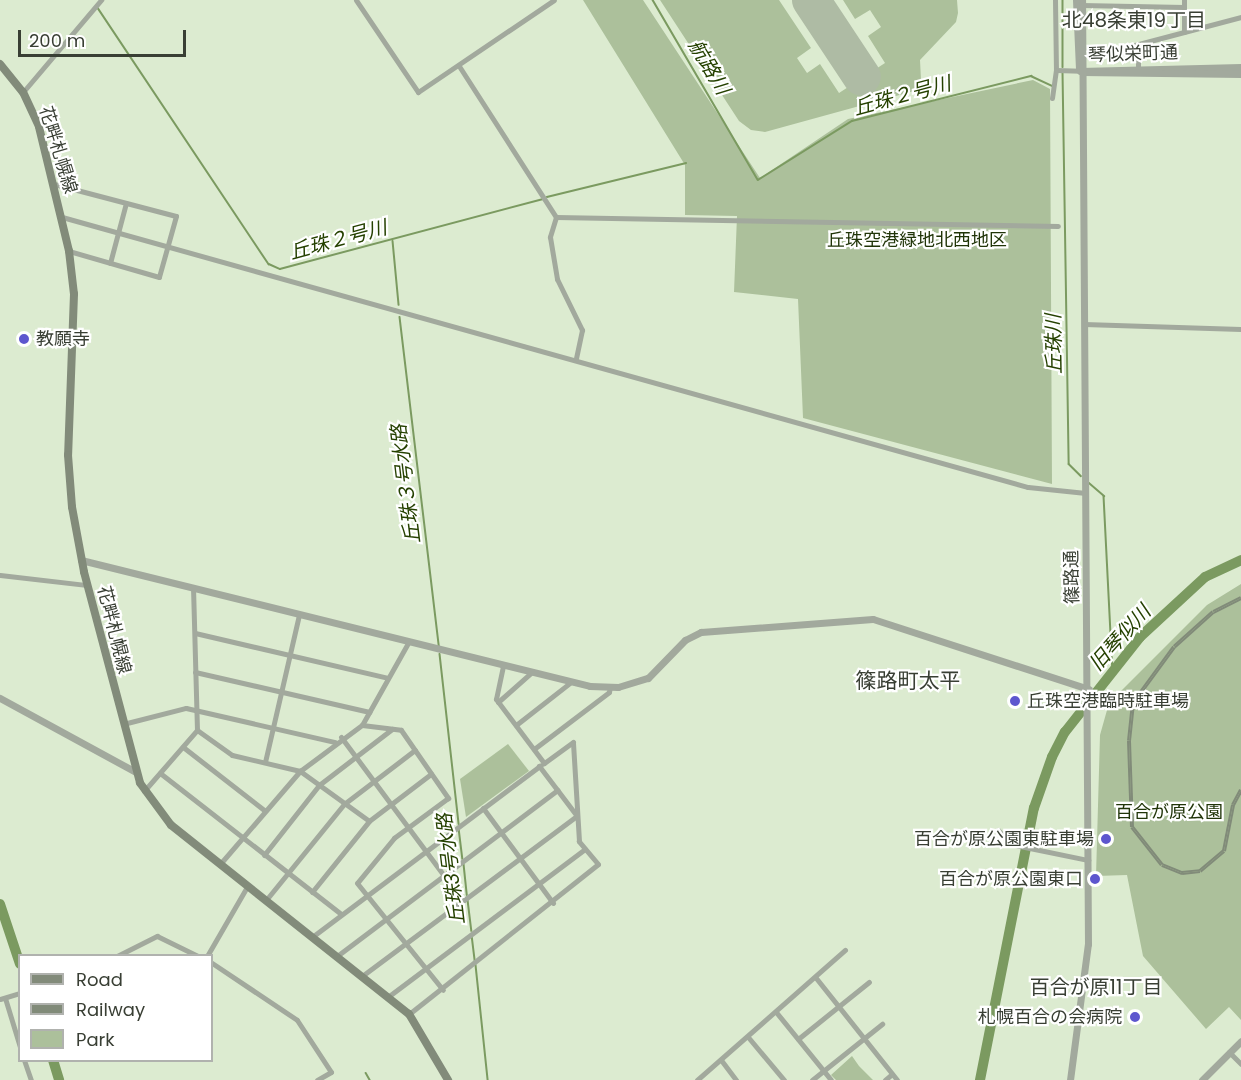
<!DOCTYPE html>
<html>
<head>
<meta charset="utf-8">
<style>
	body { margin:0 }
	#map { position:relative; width:1241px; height:1080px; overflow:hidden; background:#dcebd0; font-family:Poppins,"Noto Sans JP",sans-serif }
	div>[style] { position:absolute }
	.green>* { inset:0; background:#acc09b }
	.stream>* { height:1.5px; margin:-0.75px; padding:0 0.75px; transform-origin:0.75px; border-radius:0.75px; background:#7b9a60 }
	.river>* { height:10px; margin:-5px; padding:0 5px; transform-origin:5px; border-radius:5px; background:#7b9a60 }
	.runway>* { height:38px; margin:-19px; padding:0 19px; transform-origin:19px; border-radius:19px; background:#aebba4 }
	.minor>* { height:5px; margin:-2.5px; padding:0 2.5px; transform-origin:2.5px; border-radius:2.5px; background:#a2a99d }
	.tertiary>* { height:7px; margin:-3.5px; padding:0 3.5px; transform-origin:3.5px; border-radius:3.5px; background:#a2a99d }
	.secondary>* { height:8px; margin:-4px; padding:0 4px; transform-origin:4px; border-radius:4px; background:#828b7a }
	.rail>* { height:4px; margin-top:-2px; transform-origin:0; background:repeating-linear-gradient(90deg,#fff 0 4.5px,#818b79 0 9px); box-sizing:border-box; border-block:2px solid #818b79 }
	.dots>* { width:16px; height:16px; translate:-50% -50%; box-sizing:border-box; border:3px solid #fff; border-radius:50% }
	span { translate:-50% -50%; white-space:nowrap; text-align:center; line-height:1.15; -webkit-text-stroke:4.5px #fff; paint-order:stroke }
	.street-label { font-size:18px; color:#393f34 }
	.park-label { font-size:18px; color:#213509 }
	.poi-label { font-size:18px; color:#393f34 }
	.left { translate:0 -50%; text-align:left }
	.right { translate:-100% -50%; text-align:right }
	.neighbourhood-label { font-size:20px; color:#393f34 }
	.water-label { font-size:20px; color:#254100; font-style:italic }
	.quarter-label { font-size:21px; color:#393f34 }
	.legend { position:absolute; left:18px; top:954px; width:195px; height:108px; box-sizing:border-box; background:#fff; border:2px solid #b0b2ae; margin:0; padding:8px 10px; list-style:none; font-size:18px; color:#393f34 }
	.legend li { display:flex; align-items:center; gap:12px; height:30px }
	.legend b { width:30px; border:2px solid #b0b2ae }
	.scale { position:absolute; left:18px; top:30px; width:168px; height:27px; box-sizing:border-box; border:3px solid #393f34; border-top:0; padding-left:8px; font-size:18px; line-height:21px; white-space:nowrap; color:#393f34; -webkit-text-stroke:4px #fff; paint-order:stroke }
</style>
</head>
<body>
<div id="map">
	<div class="green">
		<div style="clip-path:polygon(583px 0,643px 0,760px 178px,848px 119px,1033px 80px,1050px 89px,1052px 484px,803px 418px,798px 299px,734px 292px,737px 216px,685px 215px,685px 165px)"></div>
		<div style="clip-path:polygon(660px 0,779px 0,811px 48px,797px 58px,807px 73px,820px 64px,839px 93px,885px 63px,868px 36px,881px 27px,870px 10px,855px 19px,843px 0,957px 0,958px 13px,956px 22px,920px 60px,921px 80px,914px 91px,765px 132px,751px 130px,739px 121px)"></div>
		<div style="clip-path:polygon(1241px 584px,1241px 1020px,1229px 1007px,1206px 1029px,1143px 956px,1127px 875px,1096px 876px,1100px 735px,1109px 703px,1207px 605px)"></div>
		<div style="clip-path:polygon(508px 744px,529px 771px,466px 817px,460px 779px)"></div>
		<div style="clip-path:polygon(852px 1056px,859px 1066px,873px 1080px,836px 1080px,831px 1075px)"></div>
	</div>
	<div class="stream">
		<div style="left:653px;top:0;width:208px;rotate:59.7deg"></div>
		<div style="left:758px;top:180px;width:111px;rotate:-32.1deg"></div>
		<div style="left:852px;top:121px;width:185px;rotate:-14.1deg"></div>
		<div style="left:1031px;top:76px;width:23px;rotate:25deg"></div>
		<div style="left:1063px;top:0;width:67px;rotate:90deg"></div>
		<div style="left:98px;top:8px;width:308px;rotate:56.3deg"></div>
		<div style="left:269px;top:264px;width:12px;rotate:24deg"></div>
		<div style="left:280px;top:269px;width:272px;rotate:-14.9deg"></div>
		<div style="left:1063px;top:72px;width:392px;rotate:89.1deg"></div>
		<div style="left:1069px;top:464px;width:17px;rotate:45deg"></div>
		<div style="left:547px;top:197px;width:143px;rotate:-13.7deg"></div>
		<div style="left:393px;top:241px;width:64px;rotate:84.6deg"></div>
		<div style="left:400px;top:317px;width:331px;rotate:83.2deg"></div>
		<div style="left:1087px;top:481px;width:23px;rotate:41deg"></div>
		<div style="left:1104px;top:496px;width:177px;rotate:87.1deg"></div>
		<div style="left:440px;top:654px;width:171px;rotate:83.6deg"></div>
		<div style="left:459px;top:828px;width:31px;rotate:83deg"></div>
		<div style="left:464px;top:864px;width:31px;rotate:84deg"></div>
		<div style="left:468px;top:900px;width:31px;rotate:83deg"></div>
		<div style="left:472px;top:935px;width:26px;rotate:83deg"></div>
		<div style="left:476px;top:965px;width:116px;rotate:84deg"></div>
		<div style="left:366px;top:1073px;width:8px;rotate:60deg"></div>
	</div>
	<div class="river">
		<div style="left:0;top:904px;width:63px;rotate:71.6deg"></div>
		<div style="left:53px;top:1060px;width:21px;rotate:73deg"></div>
		<div style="left:980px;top:1080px;width:277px;rotate:-78.8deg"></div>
		<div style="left:1034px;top:808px;width:54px;rotate:-70.6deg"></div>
		<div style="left:1052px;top:757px;width:28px;rotate:-63deg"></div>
		<div style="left:1065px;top:732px;width:121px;rotate:-51.7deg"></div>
		<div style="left:1140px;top:637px;width:88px;rotate:-42.7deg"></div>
		<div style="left:1205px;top:577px;width:40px;rotate:-25deg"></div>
	</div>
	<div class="runway">
		<div style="left:811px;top:0;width:92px;rotate:56.5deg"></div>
	</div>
	<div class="minor">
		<div style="left:356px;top:0;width:111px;rotate:56deg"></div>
		<div style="left:418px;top:92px;width:164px;rotate:-34.1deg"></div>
		<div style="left:1055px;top:0;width:70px;rotate:89.2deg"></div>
		<div style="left:1056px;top:70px;width:24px;rotate:2deg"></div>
		<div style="left:1081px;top:5px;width:103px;rotate:1.1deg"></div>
		<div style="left:1184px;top:32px;width:32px;rotate:-90deg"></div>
		<div style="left:1138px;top:44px;width:29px;rotate:90deg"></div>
		<div style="left:1097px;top:55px;width:149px;rotate:-14.8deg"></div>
		<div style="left:459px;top:66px;width:179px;rotate:57.3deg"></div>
		<div style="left:556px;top:217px;width:502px;rotate:1.03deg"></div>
		<div style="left:23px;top:92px;width:121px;rotate:-49.7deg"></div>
		<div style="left:1052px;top:98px;width:28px;rotate:-82deg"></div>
		<div style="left:54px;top:184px;width:126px;rotate:14.7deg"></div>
		<div style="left:176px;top:216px;width:63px;rotate:105.6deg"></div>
		<div style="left:159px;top:277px;width:94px;rotate:-163.9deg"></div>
		<div style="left:62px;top:217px;width:1003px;rotate:15.62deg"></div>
		<div style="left:1028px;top:487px;width:58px;rotate:5.9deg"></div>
		<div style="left:556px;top:217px;width:21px;rotate:107deg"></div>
		<div style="left:550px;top:237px;width:43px;rotate:80.5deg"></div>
		<div style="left:557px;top:279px;width:57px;rotate:63.9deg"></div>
		<div style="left:582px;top:330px;width:29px;rotate:102deg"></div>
		<div style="left:110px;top:263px;width:62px;rotate:-75.1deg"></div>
		<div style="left:1084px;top:324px;width:157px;rotate:1.8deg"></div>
		<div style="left:0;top:575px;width:88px;rotate:6.6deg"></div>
		<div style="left:195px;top:633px;width:198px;rotate:13.1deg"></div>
		<div style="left:195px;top:672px;width:179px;rotate:12.9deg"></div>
		<div style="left:498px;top:702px;width:45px;rotate:-41.4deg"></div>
		<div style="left:123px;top:724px;width:65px;rotate:-14.3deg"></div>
		<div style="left:186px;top:708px;width:153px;rotate:12.9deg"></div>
		<div style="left:362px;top:725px;width:39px;rotate:7deg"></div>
		<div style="left:401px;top:730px;width:83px;rotate:55.3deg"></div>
		<div style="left:448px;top:798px;width:67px;rotate:143.5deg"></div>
		<div style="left:394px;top:838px;width:58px;rotate:129.4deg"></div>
		<div style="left:357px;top:883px;width:137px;rotate:51.2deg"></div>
		<div style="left:516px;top:725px;width:70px;rotate:-38deg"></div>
		<div style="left:197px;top:730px;width:43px;rotate:35.5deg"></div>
		<div style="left:232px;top:755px;width:70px;rotate:13.2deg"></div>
		<div style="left:300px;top:771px;width:85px;rotate:35.9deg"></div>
		<div style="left:341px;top:737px;width:204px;rotate:53.4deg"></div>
		<div style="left:183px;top:747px;width:103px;rotate:37.9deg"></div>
		<div style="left:534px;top:749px;width:94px;rotate:-37.2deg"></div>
		<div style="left:609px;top:692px;width:5px;rotate:-79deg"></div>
		<div style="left:265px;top:762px;width:151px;rotate:-77deg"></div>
		<div style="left:160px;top:773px;width:229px;rotate:37.9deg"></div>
		<div style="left:144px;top:791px;width:81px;rotate:-49deg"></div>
		<div style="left:197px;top:730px;width:142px;rotate:-91.6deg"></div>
		<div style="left:483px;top:808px;width:118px;rotate:53.6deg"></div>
		<div style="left:998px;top:830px;width:18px;rotate:49deg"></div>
		<div style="left:1010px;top:844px;width:80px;rotate:11.6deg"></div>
		<div style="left:264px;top:855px;width:89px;rotate:-51.8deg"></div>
		<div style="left:319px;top:785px;width:92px;rotate:-37.5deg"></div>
		<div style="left:220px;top:864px;width:123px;rotate:-49.3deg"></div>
		<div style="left:300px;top:771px;width:77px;rotate:-36.6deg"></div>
		<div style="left:362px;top:725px;width:94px;rotate:-60.7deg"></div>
		<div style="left:312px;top:892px;width:91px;rotate:-51.2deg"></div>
		<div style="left:369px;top:821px;width:78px;rotate:-37.2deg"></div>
		<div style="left:266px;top:900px;width:124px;rotate:-50.9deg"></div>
		<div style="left:344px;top:804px;width:89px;rotate:-37.3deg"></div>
		<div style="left:312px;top:937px;width:286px;rotate:-36.9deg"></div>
		<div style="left:117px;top:956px;width:45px;rotate:-26.6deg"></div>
		<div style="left:157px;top:936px;width:46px;rotate:26deg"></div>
		<div style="left:207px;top:956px;width:82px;rotate:-60deg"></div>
		<div style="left:337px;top:956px;width:276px;rotate:-37deg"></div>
		<div style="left:212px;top:963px;width:102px;rotate:33.8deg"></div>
		<div style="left:297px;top:1020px;width:62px;rotate:56.8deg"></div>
		<div style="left:331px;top:1072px;width:16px;rotate:150deg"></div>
		<div style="left:362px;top:976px;width:268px;rotate:-36.7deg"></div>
		<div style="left:577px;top:816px;width:63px;rotate:-127.2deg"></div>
		<div style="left:816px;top:978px;width:130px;rotate:51.5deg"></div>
		<div style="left:389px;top:996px;width:245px;rotate:-36.9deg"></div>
		<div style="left:5px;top:998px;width:51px;rotate:73deg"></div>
		<div style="left:0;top:999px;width:21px;rotate:-17deg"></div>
		<div style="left:776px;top:1012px;width:87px;rotate:51deg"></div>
		<div style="left:409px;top:1014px;width:241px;rotate:-38.4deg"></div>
		<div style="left:598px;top:864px;width:30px;rotate:-130deg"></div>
		<div style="left:579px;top:841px;width:99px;rotate:-93.5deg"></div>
		<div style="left:573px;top:742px;width:36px;rotate:144deg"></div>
		<div style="left:544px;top:763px;width:80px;rotate:-126.9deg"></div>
		<div style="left:496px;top:699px;width:35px;rotate:-78deg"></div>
		<div style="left:748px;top:1037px;width:56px;rotate:50.1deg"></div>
		<div style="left:798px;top:1039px;width:91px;rotate:-38.8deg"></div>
		<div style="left:1229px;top:1052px;width:17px;rotate:45deg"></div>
		<div style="left:24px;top:1060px;width:21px;rotate:71deg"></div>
		<div style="left:721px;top:1060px;width:25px;rotate:53deg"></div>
		<div style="left:697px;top:1080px;width:197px;rotate:-41.3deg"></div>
		<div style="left:812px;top:1080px;width:90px;rotate:-38.7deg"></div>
		<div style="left:885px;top:1080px;width:9px;rotate:-41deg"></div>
	</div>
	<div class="tertiary">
		<div style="left:1076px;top:0;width:69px;rotate:87.5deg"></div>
		<div style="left:1080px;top:71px;width:161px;rotate:-1.4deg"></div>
		<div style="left:1082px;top:72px;width:159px;rotate:0.7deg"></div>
		<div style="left:81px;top:560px;width:524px;rotate:13.9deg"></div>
		<div style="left:590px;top:686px;width:28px;rotate:2deg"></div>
		<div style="left:618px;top:687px;width:31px;rotate:-17deg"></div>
		<div style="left:648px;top:678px;width:53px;rotate:-45.8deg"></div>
		<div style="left:685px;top:640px;width:18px;rotate:-27deg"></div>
		<div style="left:701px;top:632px;width:172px;rotate:-4.3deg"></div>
		<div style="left:873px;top:619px;width:227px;rotate:18deg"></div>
		<div style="left:0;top:698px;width:155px;rotate:28.6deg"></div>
		<div style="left:1070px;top:1080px;width:137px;rotate:-82.5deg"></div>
		<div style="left:1088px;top:944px;width:944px;rotate:-90.36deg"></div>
		<div style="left:1202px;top:1080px;width:55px;rotate:-45deg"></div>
	</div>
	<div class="secondary">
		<div style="left:0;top:64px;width:36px;rotate:51deg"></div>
		<div style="left:23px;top:92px;width:38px;rotate:65deg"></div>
		<div style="left:39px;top:127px;width:128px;rotate:76.4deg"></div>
		<div style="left:69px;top:251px;width:43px;rotate:83.4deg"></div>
		<div style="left:74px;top:294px;width:161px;rotate:92.1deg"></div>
		<div style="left:68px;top:455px;width:52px;rotate:85.6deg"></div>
		<div style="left:72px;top:507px;width:66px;rotate:79.5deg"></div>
		<div style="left:84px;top:572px;width:218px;rotate:75.1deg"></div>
		<div style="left:140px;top:783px;width:52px;rotate:53.6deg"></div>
		<div style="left:171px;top:825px;width:304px;rotate:38.5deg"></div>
		<div style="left:409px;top:1014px;width:77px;rotate:59.4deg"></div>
	</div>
	<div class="rail">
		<div style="left:1241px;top:598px;width:31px;rotate:153deg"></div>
		<div style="left:1213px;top:612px;width:52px;rotate:138.1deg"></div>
		<div style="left:1174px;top:647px;width:69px;rotate:126.2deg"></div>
		<div style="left:1133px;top:703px;width:38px;rotate:96deg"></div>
		<div style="left:1129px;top:741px;width:86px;rotate:88deg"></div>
		<div style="left:1132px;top:827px;width:48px;rotate:51.7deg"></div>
		<div style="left:1162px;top:865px;width:22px;rotate:22deg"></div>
		<div style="left:1182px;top:873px;width:18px;rotate:-6deg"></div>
		<div style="left:1200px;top:871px;width:31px;rotate:-40deg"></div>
		<div style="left:1224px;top:851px;width:47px;rotate:-78.9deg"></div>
		<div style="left:1233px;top:805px;width:17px;rotate:-62deg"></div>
	</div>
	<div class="dots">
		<div style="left:24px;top:339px;background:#5d56ce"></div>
		<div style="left:1015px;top:701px;background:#5d56ce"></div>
		<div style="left:1106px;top:839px;background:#5d56ce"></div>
		<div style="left:1095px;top:879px;background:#5d56ce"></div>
		<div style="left:1135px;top:1017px;background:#5d56ce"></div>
	</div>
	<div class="street-label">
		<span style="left:1133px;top:54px;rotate:-2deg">琴似栄町通</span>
		<span style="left:58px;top:150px;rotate:73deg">花畔札幌線</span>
		<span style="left:1072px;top:577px;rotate:-91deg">篠路通</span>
		<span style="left:114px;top:630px;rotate:76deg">花畔札幌線</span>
	</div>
	<div class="park-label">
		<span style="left:917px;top:240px">丘珠空港緑地北西地区</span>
		<span style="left:1169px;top:812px">百合が原公園</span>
	</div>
	<div class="poi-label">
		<span class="left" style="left:36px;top:339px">教願寺</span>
		<span class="left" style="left:1027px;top:701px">丘珠空港臨時駐車場</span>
		<span class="right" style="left:1094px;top:839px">百合が原公園東駐車場</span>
		<span class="right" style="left:1083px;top:879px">百合が原公園東口</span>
		<span class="right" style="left:1122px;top:1017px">札幌百合の会病院</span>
	</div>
	<div class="neighbourhood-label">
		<span style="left:1134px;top:20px">北48条東19丁目</span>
		<span style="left:1096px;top:987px">百合が原11丁目</span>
	</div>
	<div class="water-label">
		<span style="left:709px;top:67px;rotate:59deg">航路川</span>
		<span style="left:902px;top:96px;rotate:-15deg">丘珠２号川</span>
		<span style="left:338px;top:240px;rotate:-15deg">丘珠２号川</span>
		<span style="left:1054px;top:344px;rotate:-91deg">丘珠川</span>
		<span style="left:406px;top:484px;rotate:-97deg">丘珠３号水路</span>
		<span style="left:1120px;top:638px;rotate:-48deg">旧琴似川</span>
		<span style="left:451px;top:869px;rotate:-97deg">丘珠3号水路</span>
	</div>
	<div class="quarter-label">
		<span style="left:908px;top:681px">篠路町太平</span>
	</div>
	<ul class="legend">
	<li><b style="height:8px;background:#828b7a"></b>Road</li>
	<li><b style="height:8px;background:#818b79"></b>Railway</li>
	<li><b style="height:16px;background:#acc09b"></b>Park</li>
	</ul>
	<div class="scale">200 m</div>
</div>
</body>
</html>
